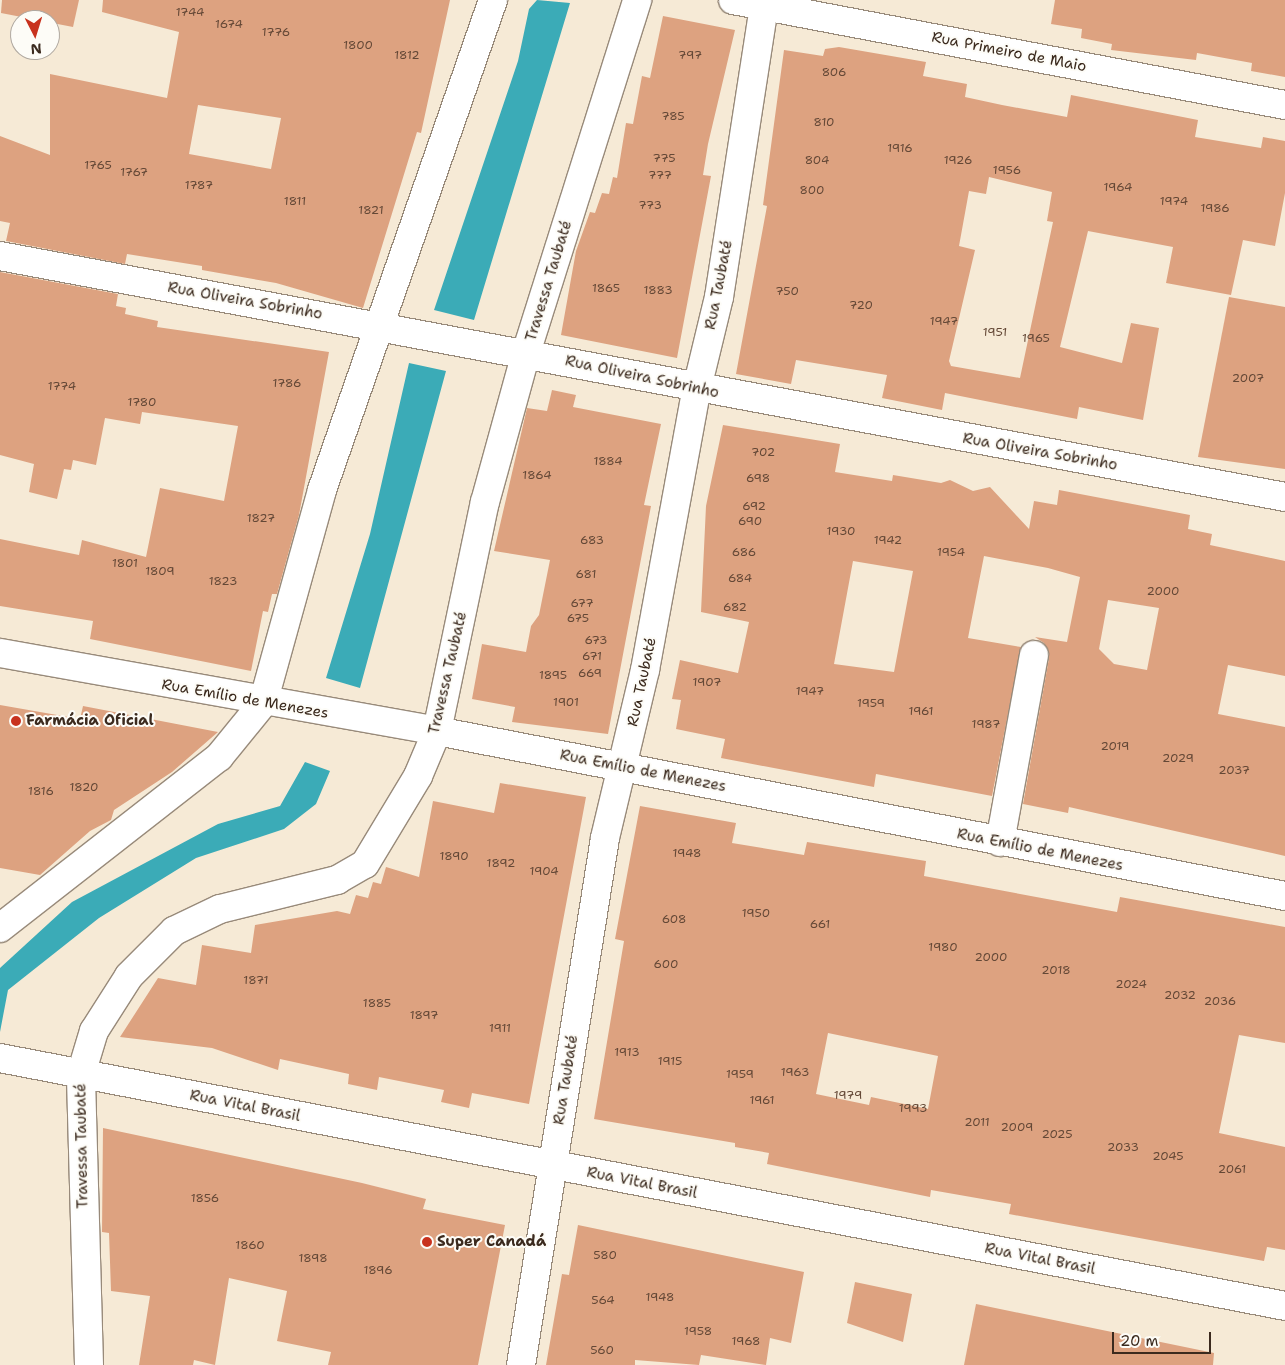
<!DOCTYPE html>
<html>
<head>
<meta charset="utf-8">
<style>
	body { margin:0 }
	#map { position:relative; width:1285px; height:1365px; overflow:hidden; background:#f6ead6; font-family:"Shantell Sans",sans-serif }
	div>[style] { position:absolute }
	.water>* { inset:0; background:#3babb7 }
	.building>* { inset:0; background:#dda280 }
	.roads { filter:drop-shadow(1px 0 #988a7a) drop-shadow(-1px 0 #988a7a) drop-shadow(0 1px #988a7a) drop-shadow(0 -1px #988a7a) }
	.minor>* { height:28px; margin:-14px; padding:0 14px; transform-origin:14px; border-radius:14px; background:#fff }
	.dots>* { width:14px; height:14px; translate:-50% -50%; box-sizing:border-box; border:2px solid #fdfcf7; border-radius:50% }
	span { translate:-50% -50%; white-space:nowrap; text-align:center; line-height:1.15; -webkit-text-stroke:4px #fdfcf7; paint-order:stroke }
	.number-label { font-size:12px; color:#644836 }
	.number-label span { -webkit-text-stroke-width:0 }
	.street-label { font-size:15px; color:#3b2a1e }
	.poi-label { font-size:15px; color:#3b2a1e; font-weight:700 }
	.left { translate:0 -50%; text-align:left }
	.north { position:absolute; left:10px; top:10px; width:50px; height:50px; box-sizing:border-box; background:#fdfcf7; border:1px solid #afa8a0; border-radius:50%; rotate:175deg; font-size:14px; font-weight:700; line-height:20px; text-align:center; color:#3b2a1e }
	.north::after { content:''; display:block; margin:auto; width:18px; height:22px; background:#c8321e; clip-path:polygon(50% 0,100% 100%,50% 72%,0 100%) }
	.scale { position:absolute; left:1112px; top:1332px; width:99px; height:22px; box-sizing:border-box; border:2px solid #3b2a1e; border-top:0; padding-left:6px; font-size:15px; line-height:18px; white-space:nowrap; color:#3b2a1e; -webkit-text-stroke:4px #fdfcf7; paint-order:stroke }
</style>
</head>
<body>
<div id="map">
	<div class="water">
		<div style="clip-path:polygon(537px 0,570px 3px,474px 320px,434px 310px,518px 61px,529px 9px)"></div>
		<div style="clip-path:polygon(409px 363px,446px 371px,360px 688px,326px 678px,370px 534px)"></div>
		<div style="clip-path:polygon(305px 762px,330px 771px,316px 804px,284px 829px,196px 858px,99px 918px,8px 990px,0 1032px,0 968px,72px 902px,218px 824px,280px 806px)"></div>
	</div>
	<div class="building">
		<div style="clip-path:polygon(2px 0,79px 0,73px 27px,1px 13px)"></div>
		<div style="clip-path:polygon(evenodd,103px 0,450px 0,421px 133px,417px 132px,363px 308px,276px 283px,202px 270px,202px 266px,127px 254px,125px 264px,6px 241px,10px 223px,0 221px,0 136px,50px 155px,50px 74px,167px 98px,179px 32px,102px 12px,103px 0,198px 105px,281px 118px,271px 169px,189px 154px,198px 105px)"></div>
		<div style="clip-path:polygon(1055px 0,1285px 0,1285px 77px,1251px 71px,1252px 63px,1197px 53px,1196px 60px,1111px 50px,1112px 44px,1081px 38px,1082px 29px,1051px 24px)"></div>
		<div style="clip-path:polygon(663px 16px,735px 30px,708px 144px,703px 175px,711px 176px,677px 358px,561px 335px,576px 251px,590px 212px,595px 213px,602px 193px,609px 194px,613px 177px,617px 178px,626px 123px,633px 124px,642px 76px,650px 78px)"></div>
		<div style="clip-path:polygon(evenodd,839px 47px,926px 62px,923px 76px,967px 84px,965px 97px,1002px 105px,1067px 117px,1071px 95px,1198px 120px,1195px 137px,1261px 148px,1263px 137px,1285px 141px,1285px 193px,1275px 246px,1243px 240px,1231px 295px,1166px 283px,1173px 247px,1088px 231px,1060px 347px,1122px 363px,1131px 323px,1159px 328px,1143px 420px,1079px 407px,1077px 419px,945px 393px,942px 410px,882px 398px,887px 375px,796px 360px,791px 384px,736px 374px,767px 206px,763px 205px,784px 50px,823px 56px,825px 49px,839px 47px,989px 177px,1052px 192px,1047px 221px,1053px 222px,1020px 378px,951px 366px,949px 361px,975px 250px,959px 246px,969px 191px,986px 194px,989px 177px)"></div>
		<div style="clip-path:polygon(0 272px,118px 294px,116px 306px,126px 308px,125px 314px,158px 321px,157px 327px,329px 352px,299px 515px,277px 594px,272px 594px,268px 612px,263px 611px,251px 671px,90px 639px,93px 621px,0 606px,0 539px,79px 555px,82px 540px,146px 557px,160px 488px,224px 501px,238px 426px,142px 412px,140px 424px,105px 418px,96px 465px,73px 460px,71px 470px,64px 469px,57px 499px,29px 492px,34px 464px,0 455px)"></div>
		<div style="clip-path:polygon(1229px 297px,1285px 307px,1285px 469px,1198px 457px)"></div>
		<div style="clip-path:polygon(552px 390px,576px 395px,573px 407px,661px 424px,644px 505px,651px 506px,608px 734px,512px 722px,515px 707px,472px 699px,482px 644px,526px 652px,531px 626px,539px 615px,550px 560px,494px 551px,527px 408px,547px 411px)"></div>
		<div style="clip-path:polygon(evenodd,723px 425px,840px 444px,835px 472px,892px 481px,893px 475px,941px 483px,950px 480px,973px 491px,990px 487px,1029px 529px,1034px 501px,1057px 505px,1059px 490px,1190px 515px,1188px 529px,1212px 534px,1210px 545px,1285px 561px,1285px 676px,1228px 665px,1218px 714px,1285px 727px,1285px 856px,1069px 807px,1068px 813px,1023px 804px,1049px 658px,1044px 643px,1035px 637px,1067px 642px,1080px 577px,1048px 568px,984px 556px,968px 638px,1021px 647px,992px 796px,876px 774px,874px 787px,721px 758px,725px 739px,676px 729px,681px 700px,672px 699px,680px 660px,738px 673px,749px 622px,701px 612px,706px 506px,723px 425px,853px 561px,913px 571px,894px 672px,834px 664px,853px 561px,723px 425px,1108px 600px,1159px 608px,1147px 670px,1114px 664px,1099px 649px,1108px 600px)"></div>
		<div style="clip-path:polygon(0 705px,80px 719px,83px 706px,218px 732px,172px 772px,114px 810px,111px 820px,90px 831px,40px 875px,0 868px)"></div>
		<div style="clip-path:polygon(500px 783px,586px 797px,529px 1104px,472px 1093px,469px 1108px,441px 1102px,444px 1090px,379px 1077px,377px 1090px,348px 1084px,349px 1074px,280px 1059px,278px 1070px,212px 1048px,120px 1037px,158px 978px,196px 985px,202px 945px,251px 953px,255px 925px,337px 911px,350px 914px,356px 895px,368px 898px,373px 882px,381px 884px,386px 867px,419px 877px,433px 801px,494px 813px)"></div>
		<div style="clip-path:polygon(evenodd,640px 806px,736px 823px,732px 843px,804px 855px,807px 842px,926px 861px,924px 876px,1117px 912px,1120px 897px,1285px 927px,1285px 1043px,1239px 1035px,1219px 1133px,1285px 1147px,1285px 1250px,1267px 1247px,1264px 1261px,1031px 1218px,1009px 1214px,1011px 1204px,931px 1190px,930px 1197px,767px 1164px,769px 1153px,735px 1147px,735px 1143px,594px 1119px,624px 941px,615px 939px,640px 806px,828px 1033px,938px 1056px,928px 1109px,871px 1097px,869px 1105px,816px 1094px,828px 1033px)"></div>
		<div style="clip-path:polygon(103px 1128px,362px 1183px,426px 1199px,423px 1209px,505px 1225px,478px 1365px,328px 1365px,331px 1352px,277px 1341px,287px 1291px,229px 1278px,215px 1365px,194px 1360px,193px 1365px,139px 1365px,150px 1296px,111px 1291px,109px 1233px,102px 1232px)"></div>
		<div style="clip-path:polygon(578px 1225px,804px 1272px,791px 1343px,770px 1338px,766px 1365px,701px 1355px,699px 1365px,635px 1360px,635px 1365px,546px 1365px,562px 1274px,569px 1275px)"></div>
		<div style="clip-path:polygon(855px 1282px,912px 1294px,903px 1342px,847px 1323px)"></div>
		<div style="clip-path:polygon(976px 1304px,1214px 1353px,1213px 1365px,964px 1365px)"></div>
	</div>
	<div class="roads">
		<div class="minor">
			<div style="left:733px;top:0;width:562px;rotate:10.77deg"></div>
			<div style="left:0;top:256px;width:1307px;rotate:10.62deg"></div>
			<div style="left:0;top:653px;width:444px;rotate:10.1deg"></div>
			<div style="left:437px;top:731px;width:864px;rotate:11.01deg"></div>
			<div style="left:1000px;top:842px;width:190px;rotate:-79.7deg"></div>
			<div style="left:0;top:928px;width:278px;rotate:-38deg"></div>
			<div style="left:219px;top:757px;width:70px;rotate:-50.8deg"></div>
			<div style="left:263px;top:703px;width:221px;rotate:-74.5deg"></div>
			<div style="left:322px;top:490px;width:519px;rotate:-70.76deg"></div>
			<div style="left:0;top:1058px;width:1309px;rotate:10.92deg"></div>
			<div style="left:89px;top:1365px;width:291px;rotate:-91.6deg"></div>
			<div style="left:81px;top:1074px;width:45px;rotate:-73.2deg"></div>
			<div style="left:94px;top:1031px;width:65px;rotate:-57.5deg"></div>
			<div style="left:129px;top:976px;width:64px;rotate:-45deg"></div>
			<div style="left:174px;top:931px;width:51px;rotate:-25.6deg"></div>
			<div style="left:220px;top:909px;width:121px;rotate:-13.9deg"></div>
			<div style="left:337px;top:880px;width:32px;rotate:-30deg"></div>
			<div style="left:365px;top:864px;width:103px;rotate:-58.9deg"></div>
			<div style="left:418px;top:776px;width:49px;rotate:-67.1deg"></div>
			<div style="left:437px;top:731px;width:234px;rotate:-78.2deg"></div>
			<div style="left:485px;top:502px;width:155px;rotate:-74.6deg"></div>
			<div style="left:526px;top:353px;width:370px;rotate:-72.5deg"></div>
			<div style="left:521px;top:1365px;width:534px;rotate:-80.94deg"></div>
			<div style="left:605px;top:838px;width:173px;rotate:-76.6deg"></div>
			<div style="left:645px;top:670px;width:287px;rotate:-79.6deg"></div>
			<div style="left:697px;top:388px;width:94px;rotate:-76.4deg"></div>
			<div style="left:719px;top:297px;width:301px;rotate:-81.2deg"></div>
		</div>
	</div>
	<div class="dots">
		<div style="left:16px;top:721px;background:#c8321e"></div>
		<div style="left:427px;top:1242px;background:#c8321e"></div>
	</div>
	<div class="number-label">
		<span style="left:190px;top:13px">1744</span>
		<span style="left:229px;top:25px">1674</span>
		<span style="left:276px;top:33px">1776</span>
		<span style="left:358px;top:46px">1800</span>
		<span style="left:407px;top:56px">1812</span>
		<span style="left:690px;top:56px">797</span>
		<span style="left:834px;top:73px">806</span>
		<span style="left:673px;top:117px">785</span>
		<span style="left:824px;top:123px">810</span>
		<span style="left:900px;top:149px">1916</span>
		<span style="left:664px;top:159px">775</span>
		<span style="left:817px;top:161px">804</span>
		<span style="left:958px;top:161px">1926</span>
		<span style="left:98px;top:166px">1765</span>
		<span style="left:1007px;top:171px">1956</span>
		<span style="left:134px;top:173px">1767</span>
		<span style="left:660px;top:176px">777</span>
		<span style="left:199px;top:186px">1787</span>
		<span style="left:1118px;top:188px">1964</span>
		<span style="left:812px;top:191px">800</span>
		<span style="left:295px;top:202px">1811</span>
		<span style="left:1174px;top:202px">1974</span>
		<span style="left:650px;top:206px">773</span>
		<span style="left:1215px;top:209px">1986</span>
		<span style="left:371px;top:211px">1821</span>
		<span style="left:606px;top:289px">1865</span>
		<span style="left:658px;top:291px">1883</span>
		<span style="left:787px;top:292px">750</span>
		<span style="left:861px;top:306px">720</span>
		<span style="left:944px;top:322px">1947</span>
		<span style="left:995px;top:333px">1951</span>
		<span style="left:1036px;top:339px">1965</span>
		<span style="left:1248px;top:379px">2007</span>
		<span style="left:287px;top:384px">1786</span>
		<span style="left:62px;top:387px">1774</span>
		<span style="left:142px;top:403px">1780</span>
		<span style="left:763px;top:453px">702</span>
		<span style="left:608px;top:462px">1884</span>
		<span style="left:537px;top:476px">1864</span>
		<span style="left:758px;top:479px">698</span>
		<span style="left:754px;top:507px">692</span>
		<span style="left:261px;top:519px">1827</span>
		<span style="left:750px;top:522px">690</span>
		<span style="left:841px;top:532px">1930</span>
		<span style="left:592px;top:541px">683</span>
		<span style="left:888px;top:541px">1942</span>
		<span style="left:744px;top:553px">686</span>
		<span style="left:951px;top:553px">1954</span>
		<span style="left:125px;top:564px">1801</span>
		<span style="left:160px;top:572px">1809</span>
		<span style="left:586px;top:575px">681</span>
		<span style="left:740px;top:579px">684</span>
		<span style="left:223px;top:582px">1823</span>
		<span style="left:1163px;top:592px">2000</span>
		<span style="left:582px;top:604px">677</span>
		<span style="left:735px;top:608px">682</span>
		<span style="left:578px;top:619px">675</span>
		<span style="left:596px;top:641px">673</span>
		<span style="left:592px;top:657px">671</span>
		<span style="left:590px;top:674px">669</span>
		<span style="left:553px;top:676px">1895</span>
		<span style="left:707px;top:683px">1907</span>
		<span style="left:810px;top:692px">1947</span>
		<span style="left:566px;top:703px">1901</span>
		<span style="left:871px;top:704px">1959</span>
		<span style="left:921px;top:712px">1961</span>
		<span style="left:986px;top:725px">1987</span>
		<span style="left:1115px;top:747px">2019</span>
		<span style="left:1178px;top:759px">2029</span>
		<span style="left:1234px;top:771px">2037</span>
		<span style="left:84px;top:788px">1820</span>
		<span style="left:41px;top:792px">1816</span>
		<span style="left:687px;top:854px">1948</span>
		<span style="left:454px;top:857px">1890</span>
		<span style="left:501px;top:864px">1892</span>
		<span style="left:544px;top:872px">1904</span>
		<span style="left:756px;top:914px">1950</span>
		<span style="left:674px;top:920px">608</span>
		<span style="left:820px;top:925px">661</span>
		<span style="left:943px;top:948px">1980</span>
		<span style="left:991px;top:958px">2000</span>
		<span style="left:666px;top:965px">600</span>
		<span style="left:1056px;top:971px">2018</span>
		<span style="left:256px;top:981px">1871</span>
		<span style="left:1131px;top:985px">2024</span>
		<span style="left:1180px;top:996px">2032</span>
		<span style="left:1220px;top:1002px">2036</span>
		<span style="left:377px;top:1004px">1885</span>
		<span style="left:424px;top:1016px">1897</span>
		<span style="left:500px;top:1029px">1911</span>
		<span style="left:627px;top:1053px">1913</span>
		<span style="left:670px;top:1062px">1915</span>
		<span style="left:795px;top:1073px">1963</span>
		<span style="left:740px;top:1075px">1959</span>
		<span style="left:848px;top:1096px">1979</span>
		<span style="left:762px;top:1101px">1961</span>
		<span style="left:913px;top:1109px">1993</span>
		<span style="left:977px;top:1123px">2011</span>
		<span style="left:1017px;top:1128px">2009</span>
		<span style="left:1057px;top:1135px">2025</span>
		<span style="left:1123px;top:1148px">2033</span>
		<span style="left:1168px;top:1157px">2045</span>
		<span style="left:1232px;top:1170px">2061</span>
		<span style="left:205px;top:1199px">1856</span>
		<span style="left:250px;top:1246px">1860</span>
		<span style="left:605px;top:1256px">580</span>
		<span style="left:313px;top:1259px">1898</span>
		<span style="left:378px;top:1271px">1896</span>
		<span style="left:660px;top:1298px">1948</span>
		<span style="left:603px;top:1301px">564</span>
		<span style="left:698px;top:1332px">1958</span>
		<span style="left:746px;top:1342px">1968</span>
		<span style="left:602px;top:1351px">560</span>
	</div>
	<div class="street-label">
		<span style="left:1009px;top:52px;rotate:11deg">Rua Primeiro de Maio</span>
		<span style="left:549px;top:281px;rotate:-73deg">Travessa Taubaté</span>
		<span style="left:719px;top:285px;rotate:-79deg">Rua Taubaté</span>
		<span style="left:245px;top:301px;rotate:10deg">Rua Oliveira Sobrinho</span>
		<span style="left:642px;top:377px;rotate:12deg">Rua Oliveira Sobrinho</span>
		<span style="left:1040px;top:452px;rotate:10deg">Rua Oliveira Sobrinho</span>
		<span style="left:448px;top:673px;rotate:-77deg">Travessa Taubaté</span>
		<span style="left:642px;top:682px;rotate:-78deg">Rua Taubaté</span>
		<span style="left:245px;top:699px;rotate:10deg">Rua Emílio de Menezes</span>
		<span style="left:643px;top:771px;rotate:11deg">Rua Emílio de Menezes</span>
		<span style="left:1040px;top:850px;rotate:11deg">Rua Emílio de Menezes</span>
		<span style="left:566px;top:1080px;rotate:-81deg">Rua Taubaté</span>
		<span style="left:245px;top:1106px;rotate:11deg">Rua Vital Brasil</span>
		<span style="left:82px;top:1146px;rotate:-91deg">Travessa Taubaté</span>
		<span style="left:642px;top:1183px;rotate:11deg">Rua Vital Brasil</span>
		<span style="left:1040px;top:1259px;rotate:11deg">Rua Vital Brasil</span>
	</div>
	<div class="poi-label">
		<span class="left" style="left:26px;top:721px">Farmácia Oficial</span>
		<span class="left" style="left:437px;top:1242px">Super Canadá</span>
	</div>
	<div class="north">N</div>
	<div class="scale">20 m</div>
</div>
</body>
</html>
